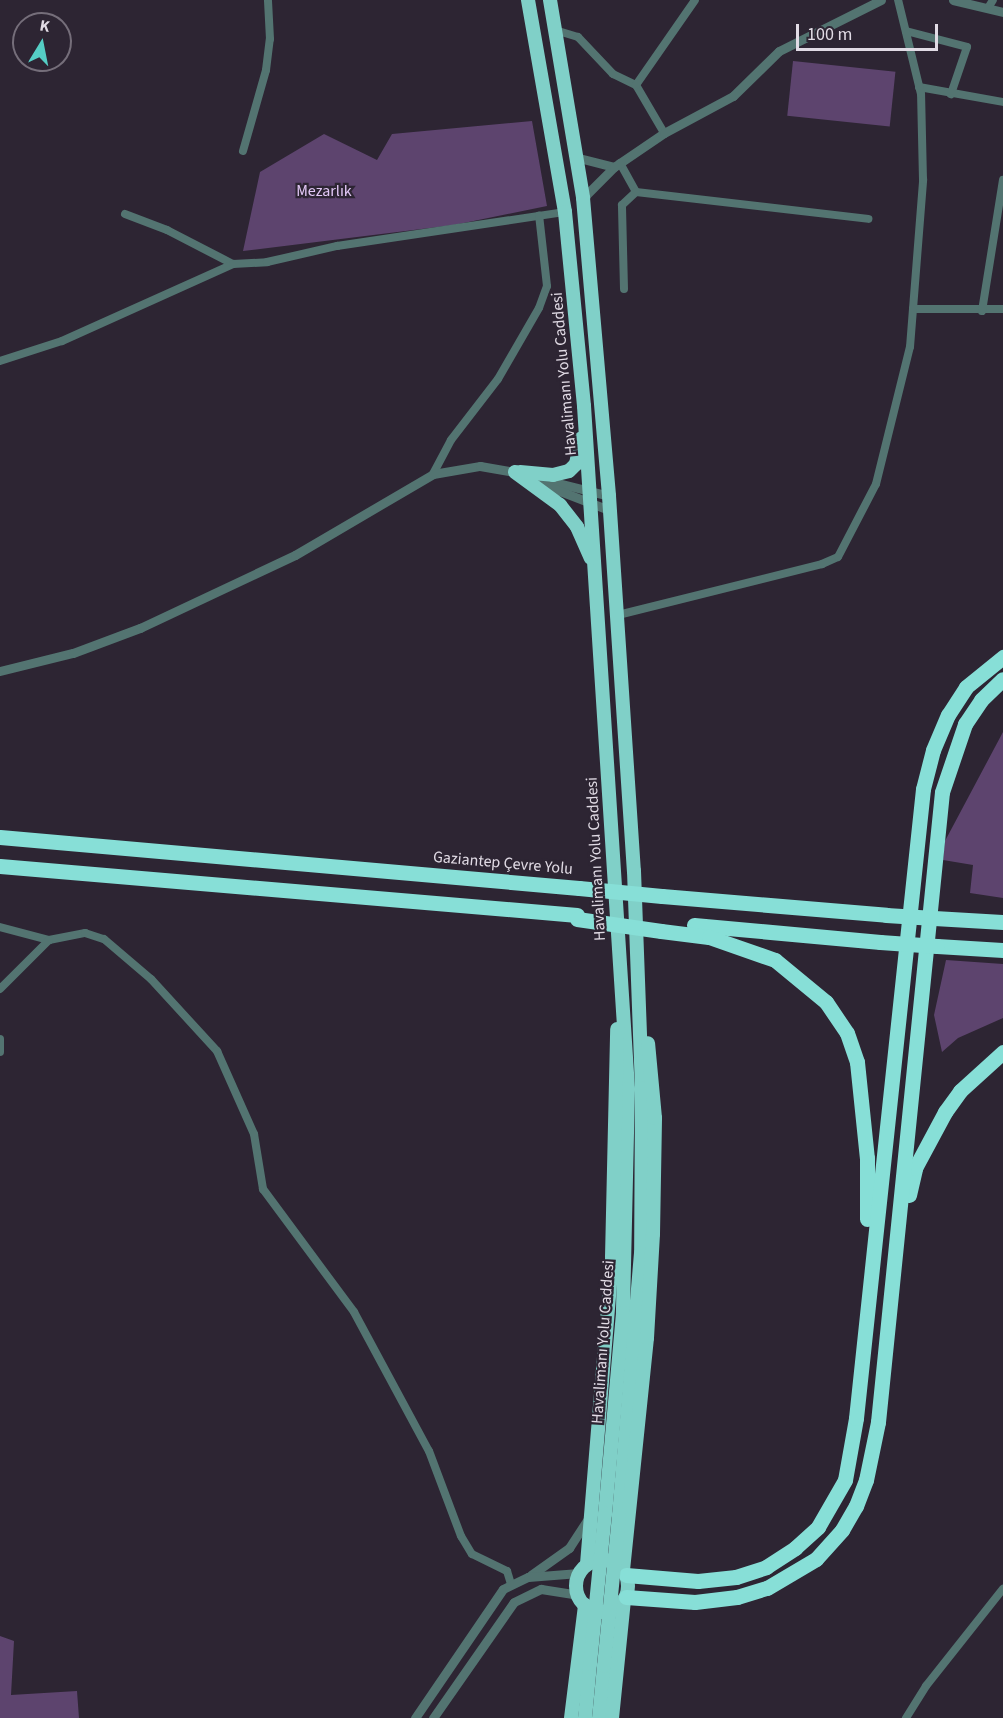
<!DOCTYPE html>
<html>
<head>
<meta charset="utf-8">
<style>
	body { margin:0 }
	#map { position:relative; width:1003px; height:1718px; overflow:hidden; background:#2d2533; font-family:"Source Sans 3",sans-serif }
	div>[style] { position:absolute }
	.green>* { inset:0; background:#5d446e; transform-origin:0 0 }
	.minor>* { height:8px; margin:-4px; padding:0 4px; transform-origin:4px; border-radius:4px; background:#537471 }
	.tertiary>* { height:9px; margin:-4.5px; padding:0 4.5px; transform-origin:4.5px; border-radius:4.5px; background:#537471 }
	.trunk>* { height:14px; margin:-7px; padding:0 7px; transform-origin:7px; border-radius:7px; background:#80d0c8 }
	.trunk>.ring { margin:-7px; padding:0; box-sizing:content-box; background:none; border:14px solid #80d0c8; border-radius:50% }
	.motorway>* { height:15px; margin:-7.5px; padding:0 7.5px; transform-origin:7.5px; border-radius:7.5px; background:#87dfd7 }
	.trunk-bridge>* { height:14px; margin:-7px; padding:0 7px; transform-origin:7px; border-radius:7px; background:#80d0c8 }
	.motorway-bridge>* { height:15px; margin:-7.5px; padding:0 7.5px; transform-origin:7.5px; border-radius:7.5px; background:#87dfd7 }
	span { translate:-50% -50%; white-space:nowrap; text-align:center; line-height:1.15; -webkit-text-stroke:4.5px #2d2533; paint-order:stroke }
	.park-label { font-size:16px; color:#e2c7f6 }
	.street-label { font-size:16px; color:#e1dbe5 }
	.north { position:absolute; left:12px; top:12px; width:60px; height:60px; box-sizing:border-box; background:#2d2533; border:2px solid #756e7a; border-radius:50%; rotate:10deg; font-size:16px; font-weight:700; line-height:24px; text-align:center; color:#e1dbe5 }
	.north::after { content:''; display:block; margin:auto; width:21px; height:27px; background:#55cec5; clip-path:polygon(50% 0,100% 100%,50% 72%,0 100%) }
	.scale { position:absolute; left:796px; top:24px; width:142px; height:27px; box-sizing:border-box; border:3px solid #e1dbe5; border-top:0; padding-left:8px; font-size:18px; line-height:21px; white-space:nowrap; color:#e1dbe5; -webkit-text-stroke:4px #2d2533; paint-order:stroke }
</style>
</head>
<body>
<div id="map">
	<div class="green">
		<div style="left:793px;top:61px;width:103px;height:55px;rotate:6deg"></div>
		<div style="clip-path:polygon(532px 121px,547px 206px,454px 225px,243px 251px,260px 172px,324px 134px,377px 160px,392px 134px)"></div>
		<div style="clip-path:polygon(1003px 732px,1003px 898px,970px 893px,973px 865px,943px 860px,945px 841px)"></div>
		<div style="clip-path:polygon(946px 960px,1003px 964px,1003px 1018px,958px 1038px,942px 1052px,934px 1015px)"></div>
		<div style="clip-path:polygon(0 1636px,14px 1641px,11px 1695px,77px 1691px,79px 1718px,0 1718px)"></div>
	</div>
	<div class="minor">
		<div style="left:988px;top:8px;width:9px;rotate:-58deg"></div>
		<div style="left:555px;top:30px;width:24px;rotate:17deg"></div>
		<div style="left:578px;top:37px;width:51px;rotate:46.6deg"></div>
		<div style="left:613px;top:74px;width:25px;rotate:26deg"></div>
		<div style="left:636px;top:85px;width:56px;rotate:59.7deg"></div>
		<div style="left:906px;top:31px;width:63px;rotate:14.7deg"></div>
		<div style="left:967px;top:47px;width:50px;rotate:108.8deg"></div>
		<div style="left:636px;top:85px;width:103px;rotate:-55.2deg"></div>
		<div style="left:919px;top:87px;width:85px;rotate:10.1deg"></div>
		<div style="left:243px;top:151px;width:84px;rotate:-74.1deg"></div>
		<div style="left:266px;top:70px;width:31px;rotate:-83deg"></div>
		<div style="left:270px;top:39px;width:39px;rotate:-93deg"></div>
		<div style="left:620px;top:163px;width:33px;rotate:61deg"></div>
		<div style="left:636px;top:192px;width:234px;rotate:6.6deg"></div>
		<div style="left:125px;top:214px;width:45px;rotate:20.9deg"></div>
		<div style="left:167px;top:230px;width:74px;rotate:27.3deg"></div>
		<div style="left:624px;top:289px;width:84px;rotate:-91.4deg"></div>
		<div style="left:622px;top:205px;width:19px;rotate:-43deg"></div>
		<div style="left:913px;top:309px;width:90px"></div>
		<div style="left:982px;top:311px;width:133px;rotate:-80.9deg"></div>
		<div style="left:0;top:361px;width:65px;rotate:-17.9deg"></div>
		<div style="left:62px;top:341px;width:188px;rotate:-24.2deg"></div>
		<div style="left:233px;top:264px;width:34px;rotate:-3deg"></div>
		<div style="left:267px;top:262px;width:72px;rotate:-12.9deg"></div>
		<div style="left:337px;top:246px;width:231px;rotate:-8.5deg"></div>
		<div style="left:433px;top:474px;width:38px;rotate:-62deg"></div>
		<div style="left:451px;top:440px;width:77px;rotate:-52.4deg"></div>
		<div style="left:498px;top:379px;width:82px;rotate:-60deg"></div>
		<div style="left:539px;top:308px;width:23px;rotate:-70deg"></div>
		<div style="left:547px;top:286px;width:71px;rotate:-96.4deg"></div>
		<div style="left:618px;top:615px;width:210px;rotate:-14deg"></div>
		<div style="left:822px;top:564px;width:17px;rotate:-24deg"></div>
		<div style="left:838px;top:557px;width:82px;rotate:-62.5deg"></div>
		<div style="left:876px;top:484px;width:141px;rotate:-76.1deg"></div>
		<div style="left:910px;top:347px;width:168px;rotate:-85.5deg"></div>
		<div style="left:923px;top:180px;width:86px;rotate:-91.3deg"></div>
		<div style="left:921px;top:94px;width:97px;rotate:-103.7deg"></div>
		<div style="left:0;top:927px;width:51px;rotate:14.9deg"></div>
		<div style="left:49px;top:940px;width:37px;rotate:-11deg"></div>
		<div style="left:85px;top:933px;width:20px;rotate:18deg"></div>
		<div style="left:104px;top:939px;width:62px;rotate:40.4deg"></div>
		<div style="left:151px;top:979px;width:98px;rotate:47.5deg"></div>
		<div style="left:217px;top:1051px;width:91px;rotate:66deg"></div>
		<div style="left:254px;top:1134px;width:56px;rotate:80.7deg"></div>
		<div style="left:263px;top:1189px;width:153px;rotate:53.5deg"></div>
		<div style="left:354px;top:1312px;width:158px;rotate:61.7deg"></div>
		<div style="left:429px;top:1451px;width:91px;rotate:69.4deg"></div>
		<div style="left:461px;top:1536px;width:21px;rotate:59deg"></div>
		<div style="left:472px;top:1554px;width:39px;rotate:26deg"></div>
		<div style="left:507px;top:1571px;width:14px;rotate:73deg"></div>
		<div style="left:0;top:989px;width:69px;rotate:-45deg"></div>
		<div style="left:0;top:1039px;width:13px;rotate:90deg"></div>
		<div style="left:906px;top:1718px;width:38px;rotate:-58deg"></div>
		<div style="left:926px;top:1686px;width:124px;rotate:-51.6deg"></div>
	</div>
	<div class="tertiary">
		<div style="left:953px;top:0;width:51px;rotate:13.5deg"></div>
		<div style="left:575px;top:157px;width:40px;rotate:14.4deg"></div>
		<div style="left:583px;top:198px;width:44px;rotate:-45deg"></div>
		<div style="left:614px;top:167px;width:60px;rotate:-34.2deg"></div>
		<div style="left:664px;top:133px;width:78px;rotate:-28.2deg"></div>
		<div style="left:733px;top:96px;width:64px;rotate:-44.4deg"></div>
		<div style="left:779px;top:51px;width:114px;rotate:-26.6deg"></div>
		<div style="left:542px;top:479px;width:69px;rotate:14.2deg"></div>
		<div style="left:539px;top:483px;width:75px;rotate:21.1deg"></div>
		<div style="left:0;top:671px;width:75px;rotate:-13.9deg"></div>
		<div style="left:73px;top:653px;width:72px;rotate:-20.5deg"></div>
		<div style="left:140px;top:628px;width:171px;rotate:-25.2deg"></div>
		<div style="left:295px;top:555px;width:160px;rotate:-30.4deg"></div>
		<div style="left:433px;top:474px;width:48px;rotate:-9.7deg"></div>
		<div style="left:480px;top:466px;width:41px;rotate:9.9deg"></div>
		<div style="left:531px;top:1575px;width:47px;rotate:-35.4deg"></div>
		<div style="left:569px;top:1548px;width:35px;rotate:-57deg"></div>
		<div style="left:415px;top:1718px;width:156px;rotate:-55.7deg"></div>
		<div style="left:503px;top:1589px;width:28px;rotate:-26deg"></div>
		<div style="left:528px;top:1577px;width:51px;rotate:-4.5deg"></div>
		<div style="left:433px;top:1718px;width:141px;rotate:-55.1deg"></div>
		<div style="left:514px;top:1602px;width:30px;rotate:-26deg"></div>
		<div style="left:541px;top:1589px;width:37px;rotate:9deg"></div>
	</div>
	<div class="trunk">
		<div style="left:528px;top:0;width:215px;rotate:80.1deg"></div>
		<div style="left:565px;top:212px;width:195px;rotate:84.4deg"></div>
		<div style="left:584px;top:406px;width:684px;rotate:86.31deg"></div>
		<div style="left:628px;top:1089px;width:224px;rotate:91.3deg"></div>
		<div style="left:623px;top:1313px;width:202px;rotate:95.1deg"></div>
		<div style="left:550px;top:0;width:201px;rotate:80.5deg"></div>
		<div style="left:583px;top:198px;width:299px;rotate:85deg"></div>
		<div style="left:609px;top:496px;width:376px;rotate:86.2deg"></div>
		<div style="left:634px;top:871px;width:217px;rotate:87.9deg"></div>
		<div style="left:642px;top:1088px;width:165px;rotate:90.3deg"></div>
		<div style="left:641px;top:1253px;width:263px;rotate:94.8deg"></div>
		<div style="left:515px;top:472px;width:56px;rotate:36.3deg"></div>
		<div style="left:560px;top:505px;width:28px;rotate:52deg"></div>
		<div style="left:577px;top:527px;width:34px;rotate:66deg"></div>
		<div style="left:520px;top:472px;width:33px;rotate:5deg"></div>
		<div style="left:553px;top:475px;width:16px;rotate:-14deg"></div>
		<div style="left:569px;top:471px;width:10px;rotate:-45deg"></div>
		<div style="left:576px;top:464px;width:26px;rotate:-79deg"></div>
		<div class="ring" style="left:576px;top:1560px;width:38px;height:38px"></div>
		<div style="left:587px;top:1564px;width:308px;rotate:-85.3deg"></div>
		<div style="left:612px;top:1257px;width:228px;rotate:-88.7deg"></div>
		<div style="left:623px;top:1570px;width:233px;rotate:-84.1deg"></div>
		<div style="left:647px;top:1338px;width:104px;rotate:-86.7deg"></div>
		<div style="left:653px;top:1234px;width:116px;rotate:-89deg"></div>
		<div style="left:655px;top:1118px;width:75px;rotate:-95.3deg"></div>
		<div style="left:571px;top:1718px;width:114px;rotate:-82.9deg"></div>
		<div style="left:585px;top:1718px;width:54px;rotate:-84.7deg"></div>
		<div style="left:599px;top:1718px;width:52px;rotate:-84.5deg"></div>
		<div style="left:612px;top:1718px;width:119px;rotate:-84.2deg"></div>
	</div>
	<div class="motorway">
		<div style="left:0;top:837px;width:581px;rotate:5.03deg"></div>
		<div style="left:0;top:866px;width:579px;rotate:4.85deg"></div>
		<div style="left:662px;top:896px;width:225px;rotate:4.8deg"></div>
		<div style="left:934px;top:918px;width:69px;rotate:3.3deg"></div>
		<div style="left:694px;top:925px;width:187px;rotate:5.2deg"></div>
		<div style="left:661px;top:931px;width:48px;rotate:7.1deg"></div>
		<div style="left:709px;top:937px;width:70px;rotate:19.2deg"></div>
		<div style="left:775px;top:960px;width:66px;rotate:39.5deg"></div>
		<div style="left:826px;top:1002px;width:37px;rotate:56deg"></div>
		<div style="left:847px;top:1033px;width:31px;rotate:71deg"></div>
		<div style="left:857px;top:1062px;width:97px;rotate:84.1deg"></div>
		<div style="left:867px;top:1158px;width:61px;rotate:90deg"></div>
		<div style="left:937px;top:946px;width:66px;rotate:3.5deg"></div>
		<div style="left:909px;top:1195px;width:28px;rotate:-77deg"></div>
		<div style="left:915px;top:1168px;width:64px;rotate:-61.8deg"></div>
		<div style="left:945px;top:1112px;width:26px;rotate:-54deg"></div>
		<div style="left:960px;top:1091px;width:58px;rotate:-42.2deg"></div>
		<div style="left:626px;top:1575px;width:72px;rotate:4.8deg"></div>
		<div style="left:698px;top:1581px;width:38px;rotate:-6deg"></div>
		<div style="left:736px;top:1577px;width:32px;rotate:-18deg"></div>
		<div style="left:766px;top:1567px;width:35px;rotate:-33deg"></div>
		<div style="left:795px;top:1548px;width:31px;rotate:-42deg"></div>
		<div style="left:818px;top:1527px;width:54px;rotate:-60.1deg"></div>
		<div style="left:845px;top:1480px;width:63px;rotate:-79.9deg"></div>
		<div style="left:856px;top:1418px;width:633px;rotate:-83.92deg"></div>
		<div style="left:923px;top:789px;width:40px;rotate:-75.6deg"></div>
		<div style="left:933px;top:750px;width:38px;rotate:-67deg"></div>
		<div style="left:948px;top:715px;width:33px;rotate:-57deg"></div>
		<div style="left:966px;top:687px;width:48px;rotate:-39deg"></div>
		<div style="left:626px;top:1597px;width:69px;rotate:4.1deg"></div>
		<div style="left:695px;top:1602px;width:42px;rotate:-6.8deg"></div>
		<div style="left:737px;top:1597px;width:31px;rotate:-17deg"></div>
		<div style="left:767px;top:1588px;width:57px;rotate:-30.6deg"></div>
		<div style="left:816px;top:1559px;width:39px;rotate:-48deg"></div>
		<div style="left:842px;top:1530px;width:28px;rotate:-60deg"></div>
		<div style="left:856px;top:1506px;width:28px;rotate:-69deg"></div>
		<div style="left:866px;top:1480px;width:59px;rotate:-78.3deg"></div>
		<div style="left:878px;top:1422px;width:633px;rotate:-84.2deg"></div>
		<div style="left:942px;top:792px;width:72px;rotate:-71.3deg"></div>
		<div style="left:965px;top:724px;width:29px;rotate:-56deg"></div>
		<div style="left:981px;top:700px;width:30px;rotate:-44deg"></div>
	</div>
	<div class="trunk-bridge">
		<div style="left:590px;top:1664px;width:151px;rotate:-84.3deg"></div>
		<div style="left:604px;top:1666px;width:152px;rotate:-84.3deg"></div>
	</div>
	<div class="motorway-bridge">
		<div style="left:579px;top:888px;width:83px;rotate:5.5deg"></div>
		<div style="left:886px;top:915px;width:48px;rotate:3.6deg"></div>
		<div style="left:577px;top:919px;width:85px;rotate:8.1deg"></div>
		<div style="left:880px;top:942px;width:57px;rotate:4deg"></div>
	</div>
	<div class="park-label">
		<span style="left:324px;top:191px">Mezarlık</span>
	</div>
	<div class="street-label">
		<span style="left:564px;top:374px;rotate:-95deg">Havalimanı Yolu Caddesi</span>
		<span style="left:596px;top:859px;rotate:-93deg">Havalimanı Yolu Caddesi</span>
		<span style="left:503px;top:863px;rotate:5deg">Gaziantep Çevre Yolu</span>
		<span style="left:603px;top:1342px;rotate:-86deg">Havalimanı Yolu Caddesi</span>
	</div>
	<div class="north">K</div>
	<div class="scale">100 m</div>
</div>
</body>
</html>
